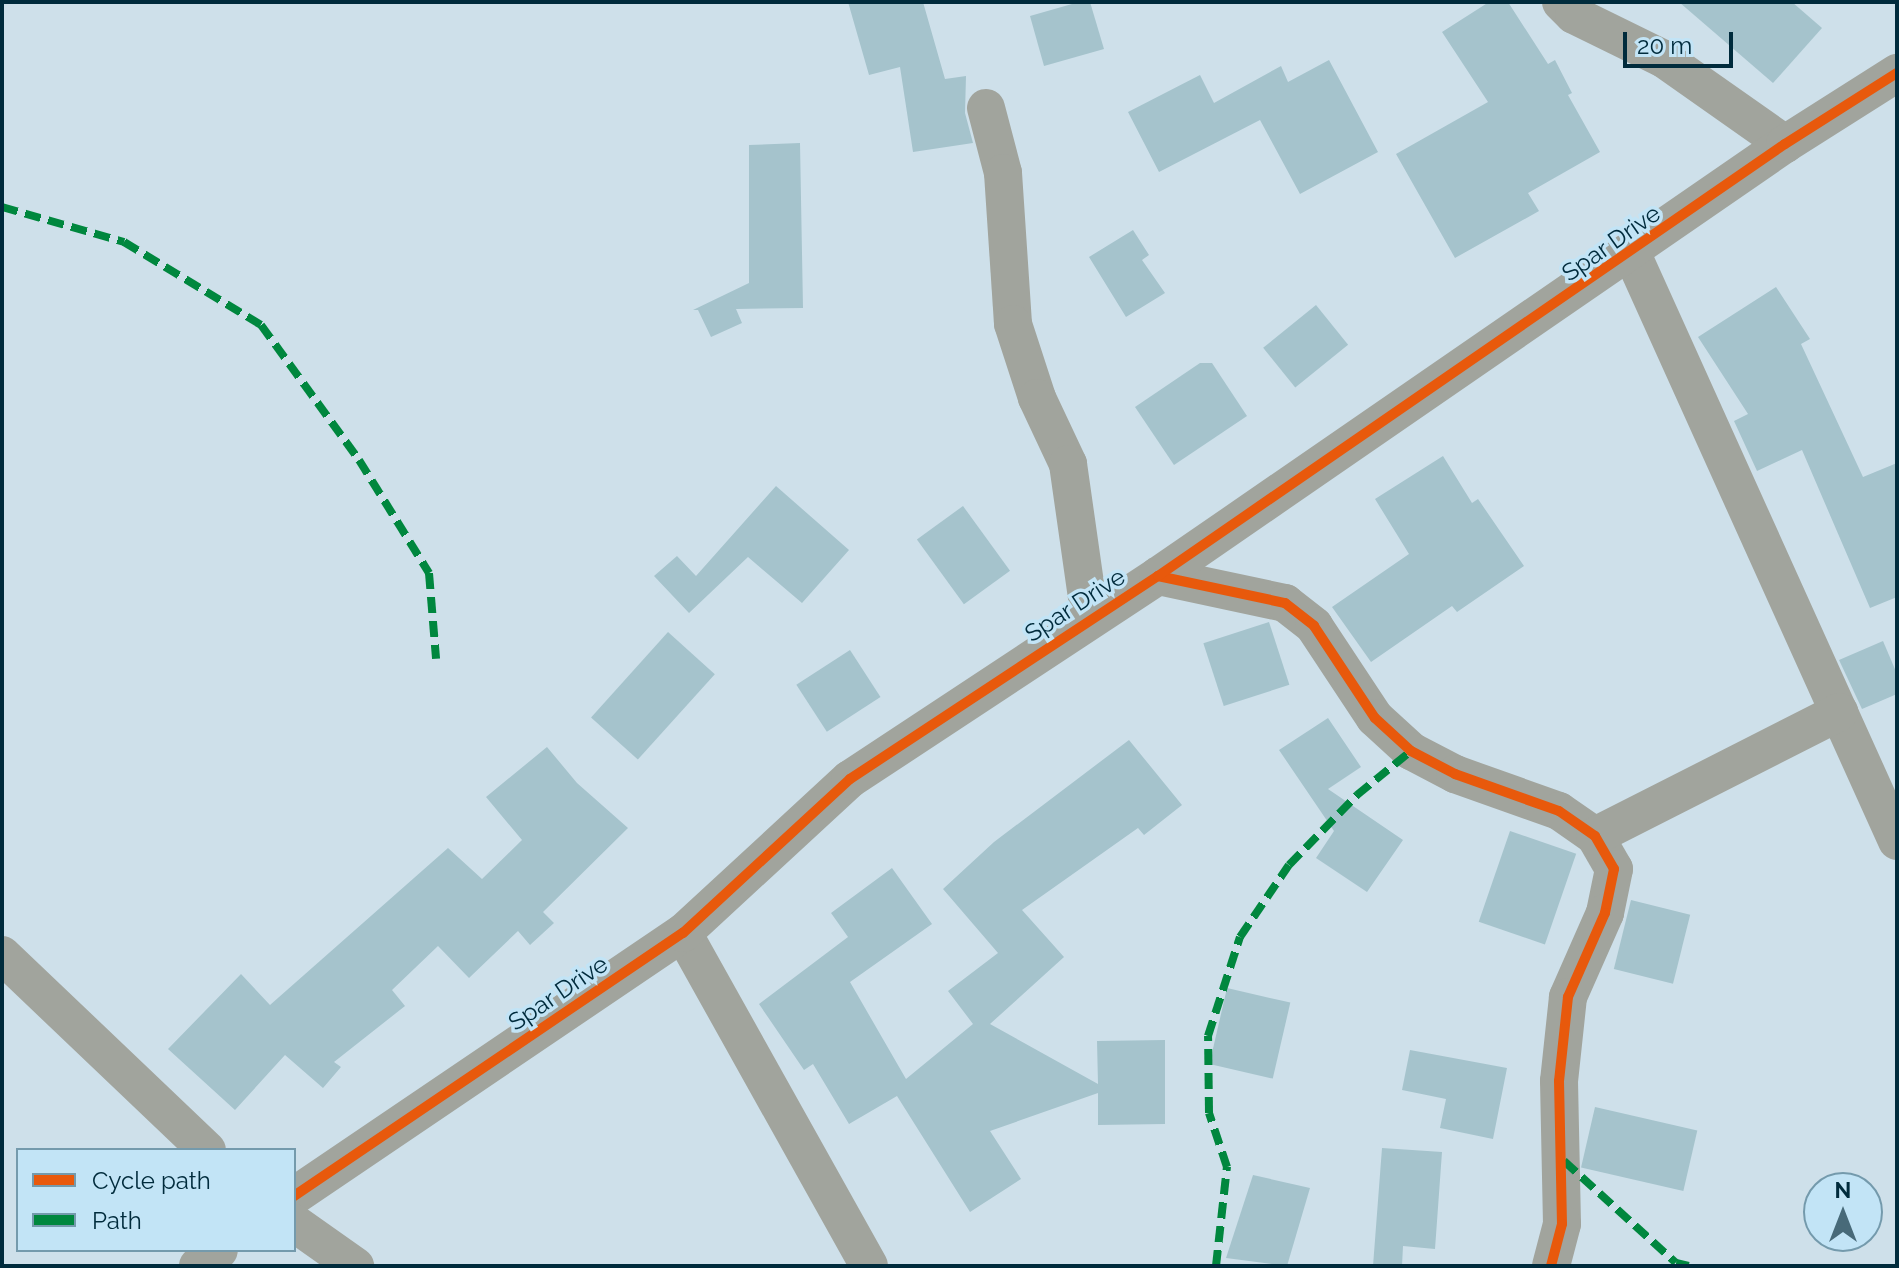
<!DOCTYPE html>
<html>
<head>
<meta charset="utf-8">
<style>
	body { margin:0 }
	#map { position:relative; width:1899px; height:1268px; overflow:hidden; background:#cee0ea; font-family:Raleway,sans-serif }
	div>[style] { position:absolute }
	.building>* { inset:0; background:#a5c3cc; transform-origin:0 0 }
	.street>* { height:38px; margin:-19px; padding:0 19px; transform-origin:19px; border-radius:19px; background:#a1a49d }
	.quiet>* { height:8px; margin-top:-4px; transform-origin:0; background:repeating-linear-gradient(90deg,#00873e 0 16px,transparent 0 24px) }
	.cycleway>* { height:10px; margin:-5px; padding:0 5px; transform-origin:5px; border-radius:5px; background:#e8590c }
	span { translate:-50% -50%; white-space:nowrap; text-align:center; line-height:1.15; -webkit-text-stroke:7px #c2e4f6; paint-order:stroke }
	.street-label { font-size:24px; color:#002b3c }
	.frame { position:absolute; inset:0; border:4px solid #002b3c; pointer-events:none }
	.legend { position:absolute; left:16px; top:1148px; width:280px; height:104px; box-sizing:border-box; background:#c2e4f6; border:2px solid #749aac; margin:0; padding:10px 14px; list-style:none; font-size:24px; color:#002b3c }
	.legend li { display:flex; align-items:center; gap:16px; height:40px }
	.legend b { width:40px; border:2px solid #749aac }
	.north { position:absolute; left:1803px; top:1172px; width:80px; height:80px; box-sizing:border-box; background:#c2e4f6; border:2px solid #749aac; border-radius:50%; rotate:0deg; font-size:22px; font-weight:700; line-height:32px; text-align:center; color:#002b3c }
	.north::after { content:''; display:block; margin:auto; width:28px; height:36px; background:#486a79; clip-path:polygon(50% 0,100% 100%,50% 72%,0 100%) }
	.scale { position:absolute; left:1623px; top:32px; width:110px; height:36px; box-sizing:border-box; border:4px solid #002b3c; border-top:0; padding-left:10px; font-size:24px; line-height:28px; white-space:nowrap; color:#002b3c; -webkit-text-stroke:6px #c2e4f6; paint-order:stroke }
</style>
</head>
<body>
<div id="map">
	<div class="building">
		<div style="clip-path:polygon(848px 2px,923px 2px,945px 79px,966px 76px,965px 113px,973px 143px,913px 152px,900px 67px,869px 75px)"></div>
		<div style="clip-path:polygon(1079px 2px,1090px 2px,1104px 49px,1044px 66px,1030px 16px)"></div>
		<div style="clip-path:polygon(1489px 2px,1508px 2px,1548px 64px,1555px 60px,1572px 93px,1568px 95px,1600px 152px,1528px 193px,1539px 211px,1455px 258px,1396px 154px,1488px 102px,1442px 32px)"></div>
		<div style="clip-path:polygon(1679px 2px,1792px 2px,1822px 28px,1773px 83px)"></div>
		<div style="clip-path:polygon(1329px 60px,1378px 152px,1300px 194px,1260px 120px,1159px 172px,1128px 112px,1200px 75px,1214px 103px,1281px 66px,1288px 82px)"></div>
		<div style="clip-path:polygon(800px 143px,803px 308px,736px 309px,742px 323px,711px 337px,698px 310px,693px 310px,749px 283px,749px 145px)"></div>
		<div style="clip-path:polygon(1133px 230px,1149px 255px,1142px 260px,1165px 293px,1126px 317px,1089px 257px)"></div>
		<div style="clip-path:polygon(1776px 287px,1810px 339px,1801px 344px,1863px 477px,1897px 463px,1897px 597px,1870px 608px,1802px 450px,1757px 471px,1734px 421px,1748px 414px,1698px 337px)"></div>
		<div style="left:1316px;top:305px;width:51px;height:68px;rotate:51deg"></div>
		<div style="clip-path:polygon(1200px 363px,1212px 363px,1247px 416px,1174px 465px,1135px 407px)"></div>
		<div style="clip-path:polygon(1443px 456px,1472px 503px,1478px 499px,1524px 566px,1457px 612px,1452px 606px,1371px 662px,1332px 607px,1409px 554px,1375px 499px)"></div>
		<div style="clip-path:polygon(776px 486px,849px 550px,802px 603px,748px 557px,689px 613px,654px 576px,677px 556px,696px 576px)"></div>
		<div style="left:963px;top:506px;width:80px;height:57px;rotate:54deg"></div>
		<div style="left:1269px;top:622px;width:66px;height:69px;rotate:72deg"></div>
		<div style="left:668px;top:632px;width:63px;height:115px;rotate:42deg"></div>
		<div style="clip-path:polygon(1883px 641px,1897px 674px,1897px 694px,1862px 709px,1839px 660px)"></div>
		<div style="left:850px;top:650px;width:56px;height:64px;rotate:57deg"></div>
		<div style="clip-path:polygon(1328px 718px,1361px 767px,1328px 789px,1403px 840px,1367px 892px,1316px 858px,1334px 831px,1279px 750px)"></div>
		<div style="clip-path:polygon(1129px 740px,1182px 805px,1144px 835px,1138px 828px,1022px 910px,1064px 957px,990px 1024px,1098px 1084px,1097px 1041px,1165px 1040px,1165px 1124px,1098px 1125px,1098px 1093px,990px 1131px,1021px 1179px,970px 1212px,897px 1096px,849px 1124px,813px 1064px,804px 1070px,759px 1004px,848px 937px,831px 913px,892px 868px,932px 924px,850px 982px,906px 1079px,973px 1024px,948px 991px,998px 953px,943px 889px,994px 842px)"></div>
		<div style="clip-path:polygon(547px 747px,577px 783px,628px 828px,543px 912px,554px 923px,530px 945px,518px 931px,469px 978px,438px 946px,392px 990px,405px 1006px,334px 1062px,341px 1067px,323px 1088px,285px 1055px,235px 1110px,168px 1049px,241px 974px,270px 1005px,448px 848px,482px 879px,522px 840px,486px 797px)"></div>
		<div style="left:1510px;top:831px;width:70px;height:96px;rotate:19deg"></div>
		<div style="left:1631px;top:900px;width:61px;height:71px;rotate:14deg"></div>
		<div style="left:1227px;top:988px;width:65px;height:78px;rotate:13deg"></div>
		<div style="clip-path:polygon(1410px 1050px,1507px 1068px,1493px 1139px,1440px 1128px,1446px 1099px,1402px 1090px)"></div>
		<div style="left:1595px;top:1107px;width:105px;height:62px;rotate:13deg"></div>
		<div style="clip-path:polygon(1382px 1148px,1442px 1152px,1435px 1249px,1403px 1246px,1402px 1266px,1373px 1266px)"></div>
		<div style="clip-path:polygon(1253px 1175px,1310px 1188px,1287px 1266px,1226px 1258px)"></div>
	</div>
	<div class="street">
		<div style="left:1561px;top:2px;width:18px;rotate:45deg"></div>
		<div style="left:1574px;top:15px;width:100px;rotate:26.1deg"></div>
		<div style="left:1664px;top:59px;width:148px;rotate:35.1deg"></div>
		<div style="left:986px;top:108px;width:67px;rotate:75.3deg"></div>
		<div style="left:1003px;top:173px;width:151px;rotate:86.2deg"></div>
		<div style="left:1013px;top:324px;width:78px;rotate:72deg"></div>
		<div style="left:1037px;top:398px;width:73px;rotate:64.8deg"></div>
		<div style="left:1068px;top:464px;width:156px;rotate:81.9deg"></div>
		<div style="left:1632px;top:254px;width:644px;rotate:65.7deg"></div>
		<div style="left:1158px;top:576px;width:130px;rotate:12deg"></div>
		<div style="left:1285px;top:603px;width:37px;rotate:38deg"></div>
		<div style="left:1314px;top:626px;width:110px;rotate:56.5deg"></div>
		<div style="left:1375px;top:718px;width:49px;rotate:42.5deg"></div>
		<div style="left:1411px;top:751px;width:50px;rotate:27.6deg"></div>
		<div style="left:1455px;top:774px;width:110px;rotate:19.6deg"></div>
		<div style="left:1559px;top:811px;width:44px;rotate:34.8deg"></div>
		<div style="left:1595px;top:836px;width:38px;rotate:60deg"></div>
		<div style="left:1614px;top:869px;width:45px;rotate:101.6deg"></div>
		<div style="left:1605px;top:913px;width:92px;rotate:113.8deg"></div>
		<div style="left:1568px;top:997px;width:84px;rotate:96.1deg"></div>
		<div style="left:1559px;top:1081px;width:143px;rotate:88.8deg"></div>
		<div style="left:1562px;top:1224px;width:43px;rotate:104.7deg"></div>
		<div style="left:1595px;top:836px;width:274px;rotate:-26.9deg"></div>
		<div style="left:683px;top:933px;width:381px;rotate:60.8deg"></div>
		<div style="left:2px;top:955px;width:283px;rotate:43.6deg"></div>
		<div style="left:294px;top:1196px;width:470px;rotate:-34.1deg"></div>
		<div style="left:683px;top:933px;width:227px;rotate:-42.7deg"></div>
		<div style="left:850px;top:779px;width:369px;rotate:-33.4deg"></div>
		<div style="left:1158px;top:576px;width:761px;rotate:-34.57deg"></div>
		<div style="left:1785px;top:144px;width:133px;rotate:-32.4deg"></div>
		<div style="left:294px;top:1223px;width:75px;rotate:35.2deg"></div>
		<div style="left:198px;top:1266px;width:26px;rotate:-37deg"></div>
	</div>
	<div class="quiet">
		<div style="left:2px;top:207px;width:127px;rotate:16deg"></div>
		<div style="left:124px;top:242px;width:160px;rotate:31.2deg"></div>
		<div style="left:261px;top:325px;width:167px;rotate:54deg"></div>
		<div style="left:359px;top:460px;width:133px;rotate:58.2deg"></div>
		<div style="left:429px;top:573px;width:86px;rotate:85.3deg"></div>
		<div style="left:1564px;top:1161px;width:151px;rotate:42.3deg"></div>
		<div style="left:1676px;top:1263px;width:13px;rotate:13deg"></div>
		<div style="left:1216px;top:1266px;width:100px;rotate:-83.7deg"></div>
		<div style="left:1227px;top:1167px;width:57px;rotate:-108.4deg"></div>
		<div style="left:1209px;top:1113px;width:77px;rotate:-90.7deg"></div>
		<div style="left:1208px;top:1036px;width:104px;rotate:-72.1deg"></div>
		<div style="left:1240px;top:937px;width:87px;rotate:-55.8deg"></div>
		<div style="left:1289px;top:865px;width:98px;rotate:-45.8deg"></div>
		<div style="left:1357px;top:795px;width:70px;rotate:-39.2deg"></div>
	</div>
	<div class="cycleway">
		<div style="left:1158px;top:576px;width:130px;rotate:12deg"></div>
		<div style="left:1285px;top:603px;width:37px;rotate:38deg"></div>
		<div style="left:1314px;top:626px;width:110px;rotate:56.5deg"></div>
		<div style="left:1375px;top:718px;width:49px;rotate:42.5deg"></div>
		<div style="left:1411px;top:751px;width:50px;rotate:27.6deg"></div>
		<div style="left:1455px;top:774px;width:110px;rotate:19.6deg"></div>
		<div style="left:1559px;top:811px;width:44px;rotate:34.8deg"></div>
		<div style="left:1595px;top:836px;width:38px;rotate:60deg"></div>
		<div style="left:1614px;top:869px;width:45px;rotate:101.6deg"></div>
		<div style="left:1605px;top:913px;width:92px;rotate:113.8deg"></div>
		<div style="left:1568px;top:997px;width:84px;rotate:96.1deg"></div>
		<div style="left:1559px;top:1081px;width:143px;rotate:88.8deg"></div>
		<div style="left:1562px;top:1224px;width:43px;rotate:104.7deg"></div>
		<div style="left:294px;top:1196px;width:470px;rotate:-34.1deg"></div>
		<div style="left:683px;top:933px;width:227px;rotate:-42.7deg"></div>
		<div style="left:850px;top:779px;width:369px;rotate:-33.4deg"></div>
		<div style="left:1158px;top:576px;width:761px;rotate:-34.57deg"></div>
		<div style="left:1785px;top:144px;width:133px;rotate:-32.4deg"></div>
	</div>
	<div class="street-label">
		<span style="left:1611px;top:243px;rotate:-35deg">Spar Drive</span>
		<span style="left:1075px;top:605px;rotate:-33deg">Spar Drive</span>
		<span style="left:558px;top:993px;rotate:-34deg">Spar Drive</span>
	</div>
	<div class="frame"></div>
	<ul class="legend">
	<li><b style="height:10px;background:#e8590c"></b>Cycle path</li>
	<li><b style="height:10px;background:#00873e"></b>Path</li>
	</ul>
	<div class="north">N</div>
	<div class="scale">20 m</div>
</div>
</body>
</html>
